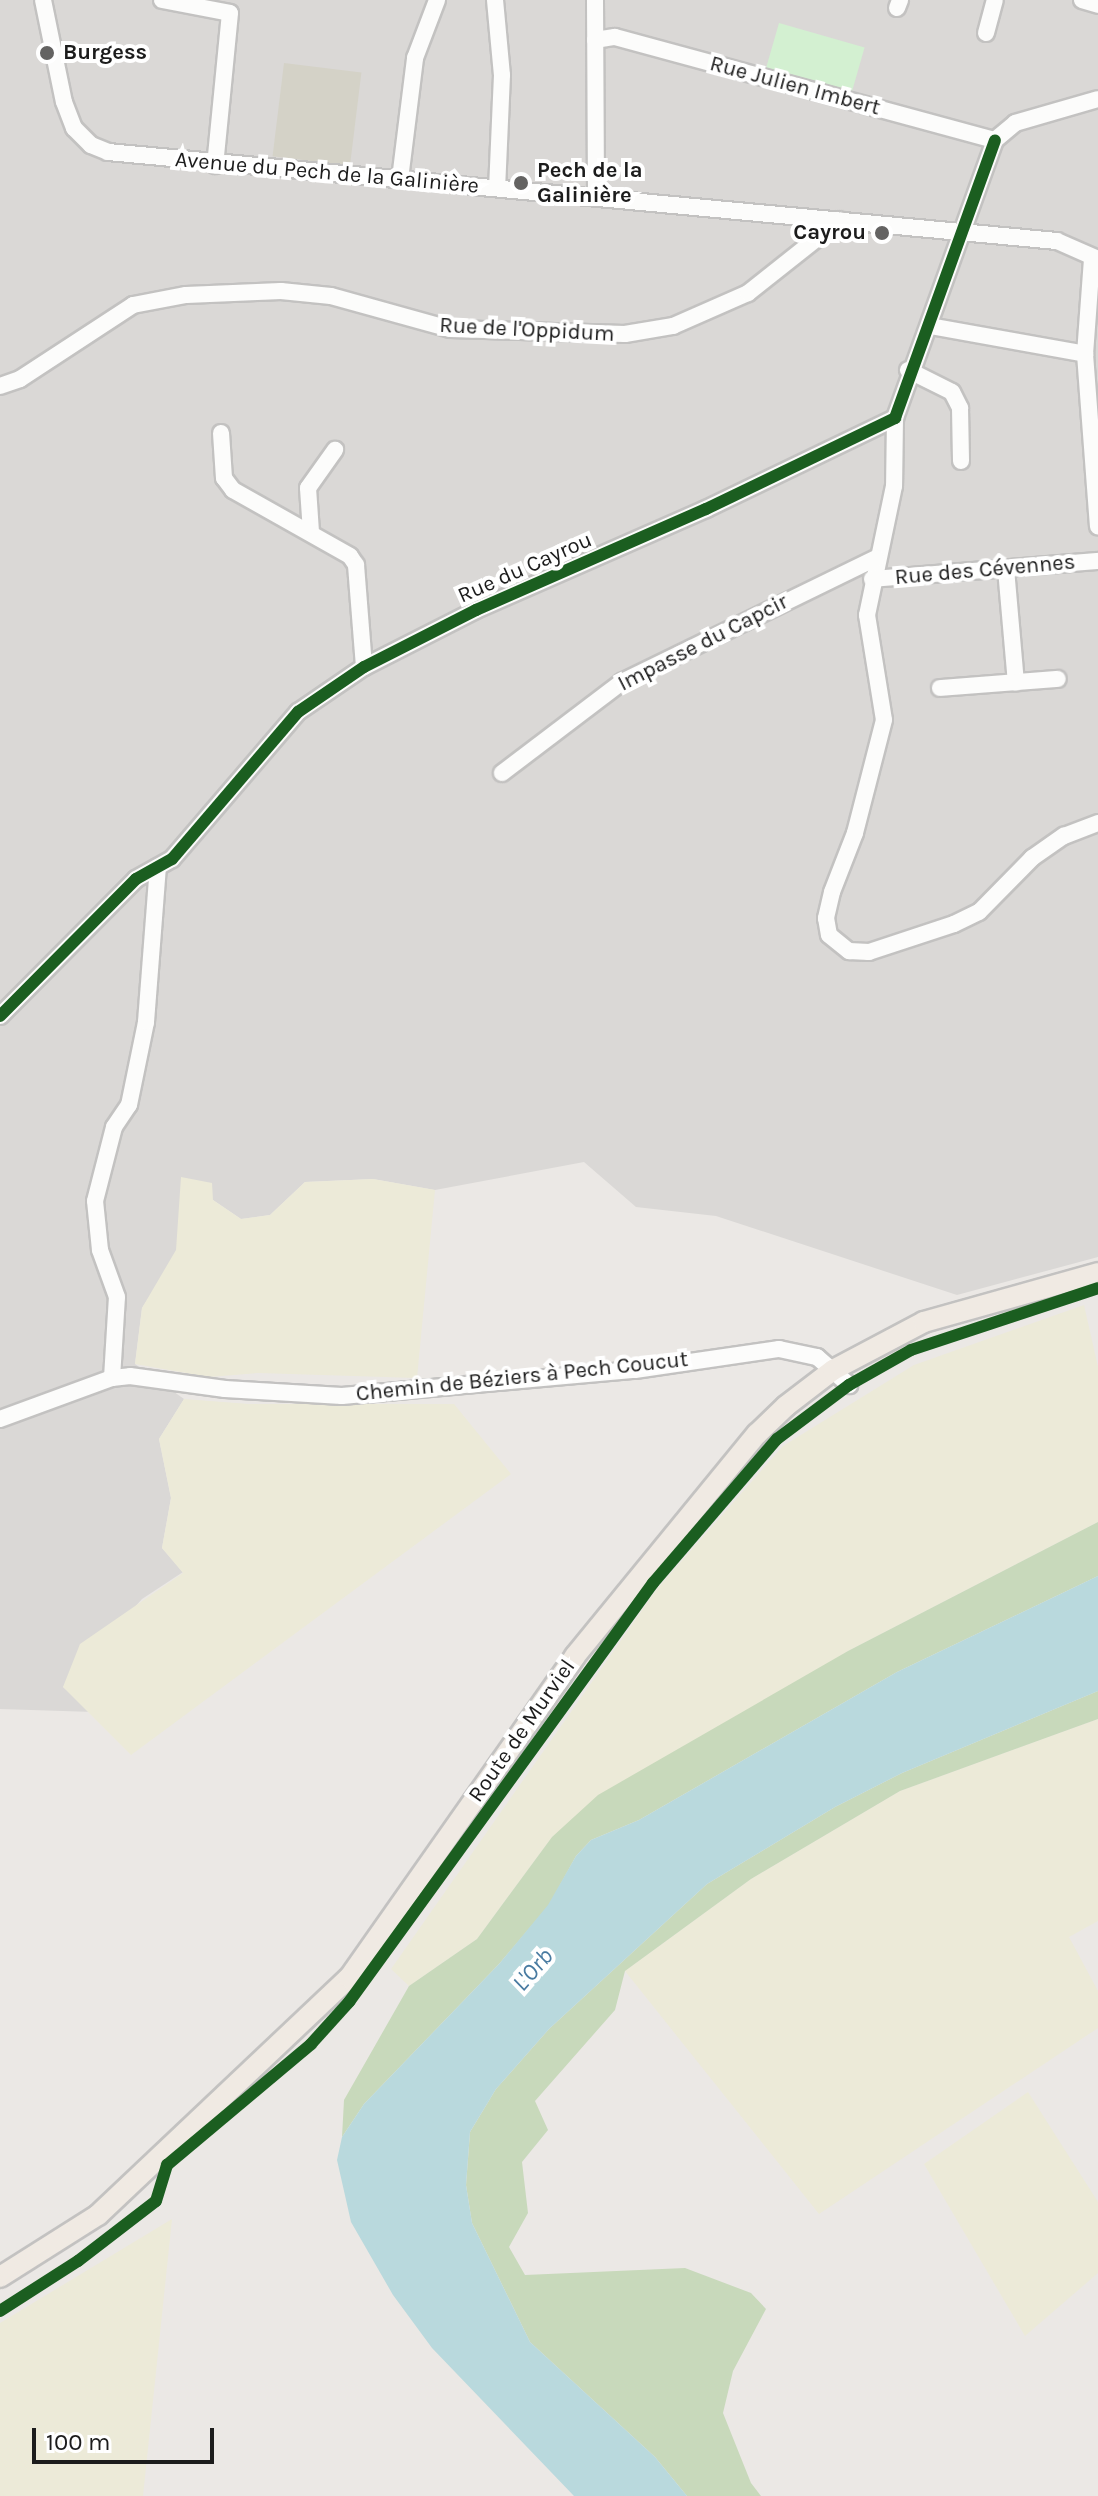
<!DOCTYPE html>
<html>
<head>
<meta charset="utf-8">
<style>
	body { margin:0 }
	#map { position:relative; width:1098px; height:2496px; overflow:hidden; background:#ebe8e5; font-family:Karla,sans-serif }
	div>[style] { position:absolute }
	.residential>* { inset:0; background:#dad8d6 }
	.construction>* { inset:0; background:#d4d2c7; transform-origin:0 0 }
	.farmland>* { inset:0; background:#ecead8 }
	.forest>* { inset:0; background:#c8d9bb }
	.park>* { inset:0; background:#d3f0d1; transform-origin:0 0 }
	.water>* { inset:0; background:#b9d9dd }
	.roads { filter:drop-shadow(2px 0 #c3c2c1) drop-shadow(-2px 0 #c3c2c1) drop-shadow(0 2px #c3c2c1) drop-shadow(0 -2px #c3c2c1) }
	.minor>* { height:16px; margin:-8px; padding:0 8px; transform-origin:8px; border-radius:8px; background:#fcfcfb }
	.major>* { height:20px; margin:-10px; padding:0 10px; transform-origin:10px; border-radius:10px; background:#f0eae3 }
	.cycleway>* { height:12px; margin:-6px; padding:0 6px; transform-origin:6px; border-radius:6px; background:#1b5e20 }
	.dots>* { width:22px; height:22px; translate:-50% -50%; box-sizing:border-box; border:4px solid #fff; border-radius:50% }
	span { translate:-50% -50%; white-space:nowrap; text-align:center; line-height:1.15; -webkit-text-stroke:8px #fff; paint-order:stroke }
	.poi-label { font-size:22px; color:#1c1c1c; font-weight:700 }
	.left { translate:0 -50%; text-align:left }
	.right { translate:-100% -50%; text-align:right }
	.street-label { font-size:22px; color:#1c1c1c }
	.water-label { font-size:24px; color:#497ba1; font-style:italic }
	.scale { position:absolute; left:32px; top:2428px; width:182px; height:36px; box-sizing:border-box; border:4px solid #1c1c1c; border-top:0; padding-left:10px; font-size:24px; line-height:28px; white-space:nowrap; color:#1c1c1c; -webkit-text-stroke:6px #fff; paint-order:stroke }
</style>
</head>
<body>
<div id="map">
	<div class="residential">
		<div style="clip-path:polygon(0 0,1098px 0,1098px 1257px,957px 1295px,716px 1216px,636px 1207px,584px 1162px,435px 1190px,373px 1179px,305px 1182px,270px 1215px,241px 1219px,213px 1200px,142px 1308px,135px 1364px,184px 1399px,159px 1439px,171px 1498px,162px 1548px,183px 1572px,142px 1599px,63px 1687px,94px 1712px,0 1709px)"></div>
	</div>
	<div class="construction">
		<div style="left:284px;top:63px;width:78px;height:94px;rotate:7deg"></div>
	</div>
	<div class="farmland">
		<div style="clip-path:polygon(181px 1177px,212px 1183px,213px 1200px,241px 1219px,270px 1215px,305px 1182px,373px 1179px,435px 1190px,417px 1378px,258px 1373px,209px 1377px,135px 1364px,142px 1308px,176px 1250px)"></div>
		<div style="clip-path:polygon(1084px 1305px,1098px 1367px,1098px 1522px,848px 1651px,552px 1837px,477px 1939px,409px 1986px,391px 1969px,657px 1589px,783px 1446px,914px 1365px)"></div>
		<div style="clip-path:polygon(184px 1399px,249px 1404px,454px 1404px,511px 1474px,131px 1755px,63px 1687px,80px 1644px,183px 1573px,162px 1548px,171px 1498px,159px 1439px)"></div>
		<div style="clip-path:polygon(1098px 1719px,1098px 1921px,1069px 1937px,1098px 1991px,1098px 2028px,819px 2214px,625px 1971px,751px 1879px,900px 1791px)"></div>
		<div style="clip-path:polygon(1028px 2092px,1098px 2202px,1098px 2273px,1025px 2336px,924px 2164px)"></div>
		<div style="clip-path:polygon(172px 2219px,143px 2496px,0 2496px,0 2323px)"></div>
	</div>
	<div class="forest">
		<div style="clip-path:polygon(1098px 1522px,1098px 1576px,897px 1672px,639px 1820px,591px 1840px,576px 1856px,549px 1905px,499px 1964px,364px 2104px,342px 2137px,344px 2100px,409px 1986px,477px 1939px,552px 1837px,598px 1795px,848px 1651px)"></div>
		<div style="clip-path:polygon(1098px 1691px,1098px 1719px,900px 1791px,751px 1879px,625px 1971px,615px 2010px,535px 2101px,548px 2130px,522px 2162px,528px 2213px,509px 2247px,525px 2275px,685px 2268px,751px 2293px,766px 2309px,733px 2371px,723px 2413px,751px 2483px,761px 2496px,687px 2496px,655px 2457px,530px 2342px,472px 2223px,466px 2185px,470px 2132px,496px 2089px,549px 2029px,707px 1884px,835px 1807px,902px 1773px)"></div>
	</div>
	<div class="park">
		<div style="left:779px;top:23px;width:89px;height:49px;rotate:16deg"></div>
	</div>
	<div class="water">
		<div style="clip-path:polygon(1098px 1576px,1098px 1691px,902px 1773px,835px 1807px,707px 1884px,549px 2029px,496px 2089px,470px 2132px,466px 2185px,472px 2223px,530px 2342px,655px 2457px,687px 2496px,574px 2496px,432px 2348px,393px 2295px,351px 2222px,337px 2160px,342px 2137px,364px 2104px,499px 1964px,548px 1905px,576px 1856px,591px 1840px,639px 1820px,897px 1672px)"></div>
	</div>
	<div class="roads">
		<div class="minor">
			<div style="left:43px;top:0;width:104px;rotate:78.4deg"></div>
			<div style="left:64px;top:102px;width:28px;rotate:69deg"></div>
			<div style="left:74px;top:128px;width:24px;rotate:45deg"></div>
			<div style="left:91px;top:145px;width:18px;rotate:22deg"></div>
			<div style="left:108px;top:152px;width:953px;rotate:5.36deg"></div>
			<div style="left:1057px;top:241px;width:45px;rotate:23.7deg"></div>
			<div style="left:162px;top:0;width:69px;rotate:10.8deg"></div>
			<div style="left:230px;top:13px;width:153px;rotate:95.6deg"></div>
			<div style="left:495px;top:0;width:75px;rotate:84.7deg"></div>
			<div style="left:502px;top:75px;width:113px;rotate:92.5deg"></div>
			<div style="left:595px;top:0;width:197px;rotate:89.7deg"></div>
			<div style="left:1082px;top:0;width:17px;rotate:17deg"></div>
			<div style="left:897px;top:8px;width:9px;rotate:-69deg"></div>
			<div style="left:986px;top:33px;width:34px;rotate:-75deg"></div>
			<div style="left:595px;top:40px;width:20px;rotate:-9deg"></div>
			<div style="left:615px;top:37px;width:394px;rotate:15.2deg"></div>
			<div style="left:995px;top:140px;width:26px;rotate:-40deg"></div>
			<div style="left:1015px;top:123px;width:86px;rotate:-16.1deg"></div>
			<div style="left:400px;top:179px;width:122px;rotate:-82.9deg"></div>
			<div style="left:415px;top:58px;width:62px;rotate:-69.2deg"></div>
			<div style="left:1092px;top:259px;width:95px;rotate:94.2deg"></div>
			<div style="left:1085px;top:354px;width:173px;rotate:85.7deg"></div>
			<div style="left:930px;top:326px;width:158px;rotate:10.2deg"></div>
			<div style="left:908px;top:370px;width:49px;rotate:26.6deg"></div>
			<div style="left:952px;top:392px;width:18px;rotate:63deg"></div>
			<div style="left:960px;top:408px;width:53px;rotate:88.9deg"></div>
			<div style="left:0;top:386px;width:21px;rotate:-19deg"></div>
			<div style="left:20px;top:379px;width:135px;rotate:-33.2deg"></div>
			<div style="left:133px;top:305px;width:54px;rotate:-10.7deg"></div>
			<div style="left:186px;top:295px;width:95px;rotate:-2.4deg"></div>
			<div style="left:281px;top:291px;width:50px;rotate:5.7deg"></div>
			<div style="left:331px;top:296px;width:123px;rotate:15.5deg"></div>
			<div style="left:450px;top:329px;width:175px;rotate:1.6deg"></div>
			<div style="left:625px;top:334px;width:49px;rotate:-9.5deg"></div>
			<div style="left:673px;top:326px;width:82px;rotate:-23.7deg"></div>
			<div style="left:748px;top:293px;width:117px;rotate:-38.4deg"></div>
			<div style="left:895px;top:418px;width:68px;rotate:90.8deg"></div>
			<div style="left:894px;top:486px;width:132px;rotate:101.8deg"></div>
			<div style="left:867px;top:615px;width:106px;rotate:80.8deg"></div>
			<div style="left:884px;top:720px;width:117px;rotate:104.4deg"></div>
			<div style="left:855px;top:833px;width:63px;rotate:111.3deg"></div>
			<div style="left:832px;top:892px;width:27px;rotate:103deg"></div>
			<div style="left:826px;top:918px;width:17px;rotate:80deg"></div>
			<div style="left:829px;top:935px;width:26px;rotate:39deg"></div>
			<div style="left:849px;top:951px;width:20px;rotate:3deg"></div>
			<div style="left:869px;top:952px;width:89px;rotate:-18.2deg"></div>
			<div style="left:954px;top:924px;width:28px;rotate:-26deg"></div>
			<div style="left:979px;top:912px;width:76px;rotate:-45.5deg"></div>
			<div style="left:1032px;top:858px;width:39px;rotate:-35deg"></div>
			<div style="left:1064px;top:836px;width:36px;rotate:-21deg"></div>
			<div style="left:221px;top:433px;width:45px;rotate:86.2deg"></div>
			<div style="left:224px;top:478px;width:15px;rotate:53deg"></div>
			<div style="left:233px;top:490px;width:134px;rotate:29.4deg"></div>
			<div style="left:350px;top:556px;width:11px;rotate:56deg"></div>
			<div style="left:356px;top:565px;width:102px;rotate:85.5deg"></div>
			<div style="left:311px;top:532px;width:44px;rotate:-93.9deg"></div>
			<div style="left:308px;top:488px;width:47px;rotate:-54.6deg"></div>
			<div style="left:1006px;top:569px;width:114px;rotate:85deg"></div>
			<div style="left:872px;top:579px;width:227px;rotate:-4.6deg"></div>
			<div style="left:940px;top:688px;width:118px;rotate:-4.4deg"></div>
			<div style="left:502px;top:773px;width:151px;rotate:-37.2deg"></div>
			<div style="left:622px;top:682px;width:283px;rotate:-26deg"></div>
			<div style="left:0;top:1016px;width:193px;rotate:-45.2deg"></div>
			<div style="left:136px;top:879px;width:41px;rotate:-29.1deg"></div>
			<div style="left:172px;top:859px;width:194px;rotate:-49.4deg"></div>
			<div style="left:298px;top:712px;width:80px;rotate:-34.3deg"></div>
			<div style="left:364px;top:667px;width:126px;rotate:-27deg"></div>
			<div style="left:476px;top:610px;width:251px;rotate:-23.7deg"></div>
			<div style="left:706px;top:509px;width:210px;rotate:-25.7deg"></div>
			<div style="left:895px;top:418px;width:295px;rotate:-70.2deg"></div>
			<div style="left:112px;top:1378px;width:81px;rotate:-86.5deg"></div>
			<div style="left:117px;top:1297px;width:50px;rotate:-109.9deg"></div>
			<div style="left:100px;top:1250px;width:49px;rotate:-95.8deg"></div>
			<div style="left:95px;top:1201px;width:76px;rotate:-75.6deg"></div>
			<div style="left:114px;top:1127px;width:27px;rotate:-56deg"></div>
			<div style="left:129px;top:1105px;width:85px;rotate:-78.4deg"></div>
			<div style="left:146px;top:1022px;width:155px;rotate:-85.6deg"></div>
			<div style="left:0;top:1419px;width:119px;rotate:-20.1deg"></div>
			<div style="left:112px;top:1378px;width:18px;rotate:-6deg"></div>
			<div style="left:130px;top:1376px;width:96px;rotate:7.8deg"></div>
			<div style="left:225px;top:1389px;width:117px;rotate:3.4deg"></div>
			<div style="left:342px;top:1396px;width:294px;rotate:-5.1deg"></div>
			<div style="left:635px;top:1370px;width:146px;rotate:-8.3deg"></div>
			<div style="left:779px;top:1349px;width:39px;rotate:12deg"></div>
			<div style="left:817px;top:1357px;width:43px;rotate:41.2deg"></div>
		</div>
		<div class="major">
			<div style="left:0;top:2277px;width:116px;rotate:-32.3deg"></div>
			<div style="left:98px;top:2215px;width:345px;rotate:-43.4deg"></div>
			<div style="left:349px;top:1978px;width:393px;rotate:-54.9deg"></div>
			<div style="left:575px;top:1656px;width:287px;rotate:-50.7deg"></div>
			<div style="left:757px;top:1434px;width:40px;rotate:-44deg"></div>
			<div style="left:786px;top:1406px;width:59px;rotate:-37.5deg"></div>
			<div style="left:833px;top:1370px;width:103px;rotate:-27.8deg"></div>
			<div style="left:924px;top:1322px;width:181px;rotate:-15.7deg"></div>
		</div>
	</div>
	<div class="cycleway">
		<div style="left:0;top:1016px;width:193px;rotate:-45.2deg"></div>
		<div style="left:136px;top:879px;width:41px;rotate:-29.1deg"></div>
		<div style="left:172px;top:859px;width:194px;rotate:-49.4deg"></div>
		<div style="left:298px;top:712px;width:80px;rotate:-34.3deg"></div>
		<div style="left:364px;top:667px;width:126px;rotate:-27deg"></div>
		<div style="left:476px;top:610px;width:251px;rotate:-23.7deg"></div>
		<div style="left:706px;top:509px;width:210px;rotate:-25.7deg"></div>
		<div style="left:895px;top:418px;width:295px;rotate:-70.2deg"></div>
		<div style="left:0;top:2311px;width:93px;rotate:-32.7deg"></div>
		<div style="left:78px;top:2261px;width:98px;rotate:-37.6deg"></div>
		<div style="left:156px;top:2201px;width:38px;rotate:-73deg"></div>
		<div style="left:167px;top:2165px;width:188px;rotate:-40deg"></div>
		<div style="left:311px;top:2044px;width:57px;rotate:-47.9deg"></div>
		<div style="left:349px;top:2002px;width:518px;rotate:-54.04deg"></div>
		<div style="left:653px;top:1583px;width:190px;rotate:-49.3deg"></div>
		<div style="left:777px;top:1439px;width:90px;rotate:-36.9deg"></div>
		<div style="left:849px;top:1385px;width:71px;rotate:-29.4deg"></div>
		<div style="left:911px;top:1350px;width:197px;rotate:-18.3deg"></div>
	</div>
	<div class="dots">
		<div style="left:47px;top:53px;background:#646362"></div>
		<div style="left:521px;top:183px;background:#646362"></div>
		<div style="left:882px;top:233px;background:#646362"></div>
	</div>
	<div class="poi-label">
		<span class="left" style="left:63px;top:53px">Burgess</span>
		<span class="left" style="left:537px;top:183px">Pech de la<br>Galinière</span>
		<span class="right" style="left:866px;top:233px">Cayrou</span>
	</div>
	<div class="street-label">
		<span style="left:795px;top:86px;rotate:15deg">Rue Julien Imbert</span>
		<span style="left:327px;top:173px;rotate:5deg">Avenue du Pech de la Galinière</span>
		<span style="left:527px;top:330px;rotate:3deg">Rue de l'Oppidum</span>
		<span style="left:525px;top:568px;rotate:-24deg">Rue du Cayrou</span>
		<span style="left:985px;top:570px;rotate:-5deg">Rue des Cévennes</span>
		<span style="left:703px;top:643px;rotate:-27deg">Impasse du Capcir</span>
		<span style="left:522px;top:1377px;rotate:-6deg">Chemin de Béziers à Pech Coucut</span>
		<span style="left:522px;top:1731px;rotate:-55deg">Route de Murviel</span>
	</div>
	<div class="water-label">
		<span style="left:533px;top:1970px;rotate:-49deg">L'Orb</span>
	</div>
	<div class="scale">100 m</div>
</div>
</body>
</html>
